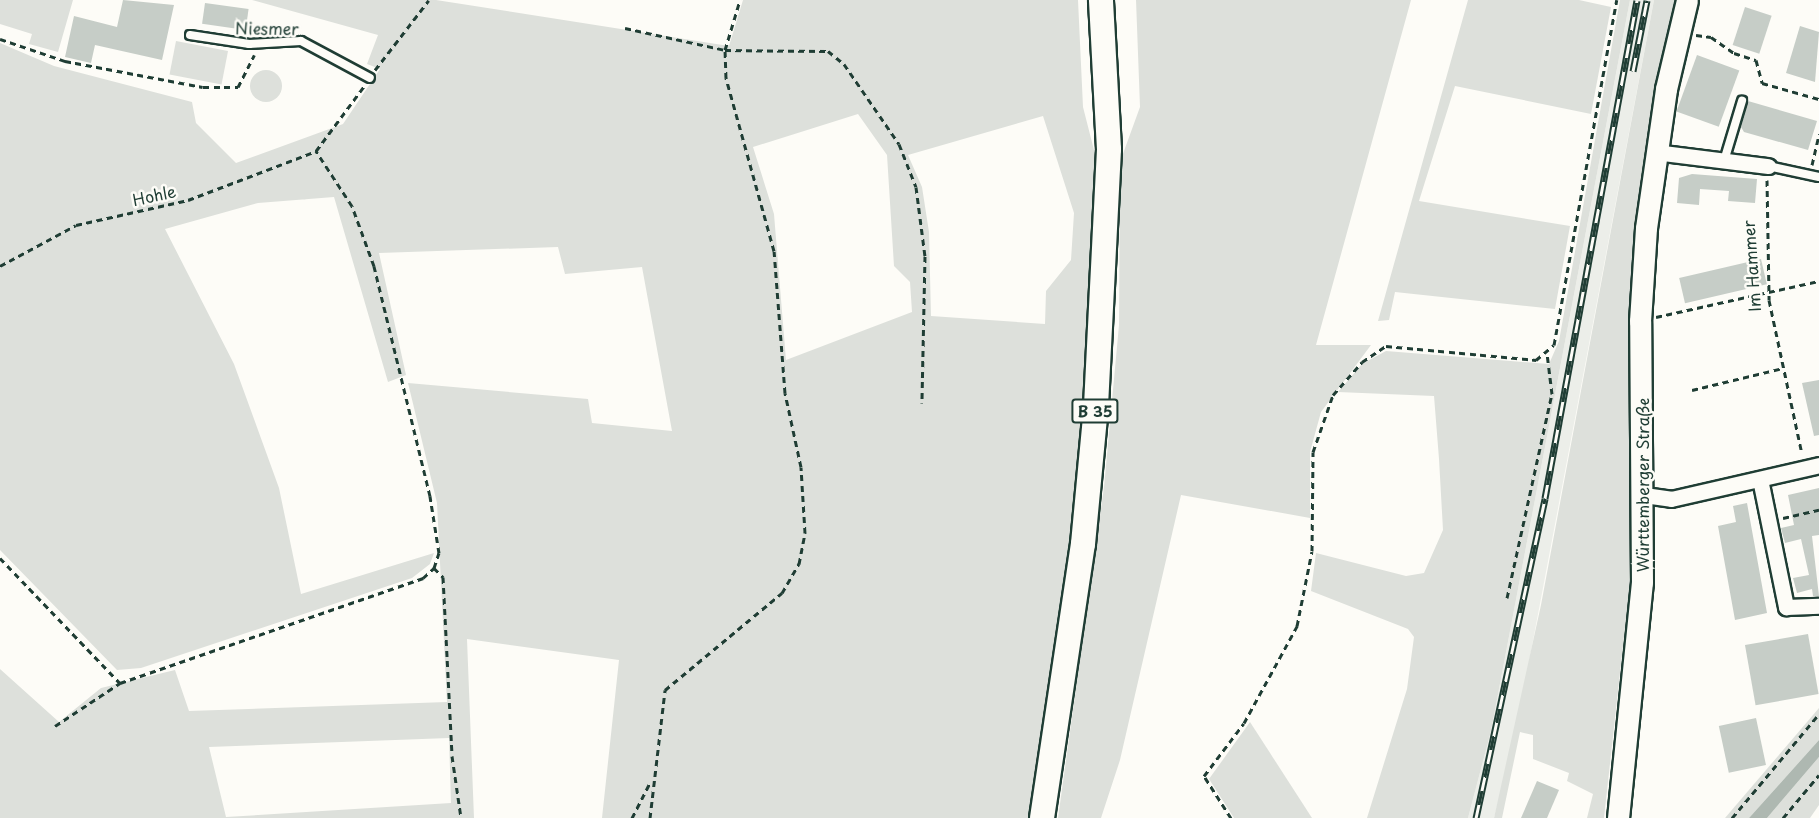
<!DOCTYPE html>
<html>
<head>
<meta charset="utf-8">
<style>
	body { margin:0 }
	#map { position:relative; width:1819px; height:818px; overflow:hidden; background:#fdfcf7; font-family:"Playpen Sans",sans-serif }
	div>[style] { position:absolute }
	.built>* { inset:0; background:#eceee9 }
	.green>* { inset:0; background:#dde0db; transform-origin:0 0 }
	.round { border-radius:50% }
	.water>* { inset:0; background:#aeb8b1 }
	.building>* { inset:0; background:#c6cdc7; transform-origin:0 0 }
	.path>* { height:3px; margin-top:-1.5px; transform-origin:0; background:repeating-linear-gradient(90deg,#1f3d34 0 6px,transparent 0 10.5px) }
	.roads { filter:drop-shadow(2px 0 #1f3d34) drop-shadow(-2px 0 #1f3d34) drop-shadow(0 2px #1f3d34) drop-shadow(0 -2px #1f3d34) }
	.lane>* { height:8px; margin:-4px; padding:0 4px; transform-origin:4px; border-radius:4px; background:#fdfcf7 }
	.street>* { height:15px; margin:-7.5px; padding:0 7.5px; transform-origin:7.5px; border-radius:7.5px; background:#fdfcf7 }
	.secondary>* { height:21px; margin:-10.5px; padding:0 10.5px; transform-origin:10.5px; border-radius:10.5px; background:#fdfcf7 }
	.primary>* { height:24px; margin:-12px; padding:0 12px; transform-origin:12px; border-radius:12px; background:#fdfcf7 }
	.rail>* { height:7px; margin-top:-3.5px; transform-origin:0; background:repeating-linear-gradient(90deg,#fdfcf7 0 14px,#1f3d34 0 28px); box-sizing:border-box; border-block:2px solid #1f3d34 }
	span { translate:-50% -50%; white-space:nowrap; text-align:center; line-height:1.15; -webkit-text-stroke:5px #fdfcf7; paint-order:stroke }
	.shield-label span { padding:2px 4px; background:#fdfcf7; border:2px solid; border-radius:4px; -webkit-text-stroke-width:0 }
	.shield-label { font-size:15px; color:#1f3d34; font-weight:700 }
	.street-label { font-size:16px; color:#1f3d34 }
</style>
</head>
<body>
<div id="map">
	<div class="built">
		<div style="clip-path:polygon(1630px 0,1654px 0,1515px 736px,1494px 818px,1468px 818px,1491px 731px)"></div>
	</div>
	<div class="green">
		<div style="clip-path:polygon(0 0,73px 0,58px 52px,29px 44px,32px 34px,0 24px)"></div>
		<div style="clip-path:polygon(evenodd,252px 0,436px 0,729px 46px,743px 0,1078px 0,1083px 107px,1096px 158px,1095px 211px,1078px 499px,1030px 818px,602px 818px,619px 660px,467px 639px,474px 818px,0 818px,0 669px,59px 722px,101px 688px,175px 670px,189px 711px,447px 702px,437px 503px,408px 383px,588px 399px,592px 423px,672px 431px,642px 267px,565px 274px,558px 247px,379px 253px,406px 375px,388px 382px,334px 197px,258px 203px,165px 229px,234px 364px,279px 488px,301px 594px,434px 553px,430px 564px,412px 578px,141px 668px,117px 670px,0 550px,0 43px,54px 66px,192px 102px,196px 123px,236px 163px,343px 124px,380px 69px,367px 64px,378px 35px,252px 0,858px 114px,887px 155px,894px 266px,910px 282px,912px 312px,786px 360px,774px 214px,753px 147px,858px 114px,252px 0,1043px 116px,1074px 213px,1071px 260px,1046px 291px,1045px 324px,931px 316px,929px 232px,922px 187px,908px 155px,1043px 116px,252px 0,449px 738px,451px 803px,226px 817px,209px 747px,449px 738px)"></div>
		<div style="clip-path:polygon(1136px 0,1411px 0,1316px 345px,1371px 345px,1321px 412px,1310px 452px,1310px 518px,1181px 495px,1120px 760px,1101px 818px,1058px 818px,1104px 487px,1119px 325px,1120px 162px,1140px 107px)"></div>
		<div style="clip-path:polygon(1468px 0,1579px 0,1611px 7px,1591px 114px,1455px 86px,1419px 201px,1570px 226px,1555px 309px,1395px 292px,1389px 320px,1378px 321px)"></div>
		<div style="clip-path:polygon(1620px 0,1630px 0,1491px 731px,1468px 818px,1367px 818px,1407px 689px,1414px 637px,1408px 629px,1311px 591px,1316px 553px,1406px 576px,1424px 573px,1443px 530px,1439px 459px,1434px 396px,1338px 392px,1362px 364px,1386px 351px,1549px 364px,1559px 341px)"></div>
		<div style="clip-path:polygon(1654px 0,1675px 0,1636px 227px,1629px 316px,1630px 582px,1604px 818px,1587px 818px,1593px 794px,1567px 781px,1569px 773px,1533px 759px,1533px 735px,1520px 732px,1502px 818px,1494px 818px,1541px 605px)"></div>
		<div style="left:176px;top:41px;width:53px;height:34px;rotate:11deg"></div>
		<div class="round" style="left:250px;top:70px;width:32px;height:32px"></div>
		<div style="clip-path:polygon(1819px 708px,1819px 740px,1749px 818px,1725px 818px)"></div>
		<div style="clip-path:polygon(1250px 722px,1312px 818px,1234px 818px,1209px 779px)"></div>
		<div style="clip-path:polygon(1819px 757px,1819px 805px,1810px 818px,1767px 818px)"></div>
	</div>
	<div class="water">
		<div style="clip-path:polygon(1819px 740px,1819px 757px,1767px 818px,1749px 818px)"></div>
	</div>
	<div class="building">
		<div style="clip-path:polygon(123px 0,174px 5px,162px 60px,95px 45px,91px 63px,65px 57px,74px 16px,117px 27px)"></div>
		<div style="left:205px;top:3px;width:44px;height:21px;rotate:8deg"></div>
		<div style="left:1745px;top:7px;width:28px;height:40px;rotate:18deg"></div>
		<div style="clip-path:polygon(1800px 26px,1819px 32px,1815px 82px,1786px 73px)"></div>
		<div style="left:1697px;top:55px;width:45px;height:60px;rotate:20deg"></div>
		<div style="clip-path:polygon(1748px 101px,1817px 121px,1808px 150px,1744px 132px,1741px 127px)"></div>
		<div style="clip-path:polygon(1692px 174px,1757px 179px,1755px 203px,1728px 201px,1729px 191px,1700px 189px,1699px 205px,1677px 203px,1679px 178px)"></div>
		<div style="left:1761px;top:259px;width:26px;height:84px;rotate:77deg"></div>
		<div style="clip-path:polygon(1819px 380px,1819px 435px,1814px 436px,1802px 383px)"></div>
		<div style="clip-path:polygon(1819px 488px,1819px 535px,1812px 536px,1819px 596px,1813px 596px,1812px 589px,1797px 593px,1793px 578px,1809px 575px,1801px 539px,1785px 543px,1781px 528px,1794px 525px,1788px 495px)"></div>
		<div style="clip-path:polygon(1747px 503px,1767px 613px,1735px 620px,1718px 526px,1736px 522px,1733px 506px)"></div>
		<div style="left:1808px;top:634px;width:61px;height:64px;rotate:80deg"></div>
		<div style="left:1756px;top:718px;width:48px;height:38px;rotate:78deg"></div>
		<div style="clip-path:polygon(1537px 781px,1559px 790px,1547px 818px,1521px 818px)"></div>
	</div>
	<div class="path">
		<div style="left:625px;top:28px;width:102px;rotate:12.4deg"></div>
		<div style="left:725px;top:50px;width:103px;rotate:0.6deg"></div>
		<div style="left:828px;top:51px;width:21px;rotate:39deg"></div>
		<div style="left:844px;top:64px;width:97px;rotate:55.5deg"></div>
		<div style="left:899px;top:144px;width:46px;rotate:68.4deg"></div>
		<div style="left:916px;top:187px;width:70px;rotate:82.6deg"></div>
		<div style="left:925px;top:256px;width:147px;rotate:91.2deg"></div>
		<div style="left:1696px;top:35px;width:15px;rotate:8deg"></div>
		<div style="left:1711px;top:37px;width:28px;rotate:35deg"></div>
		<div style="left:1734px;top:53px;width:23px;rotate:18deg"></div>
		<div style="left:1756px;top:60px;width:24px;rotate:75deg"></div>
		<div style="left:1762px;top:83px;width:59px;rotate:15.7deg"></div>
		<div style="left:0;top:39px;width:69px;rotate:18.7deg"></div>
		<div style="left:65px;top:61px;width:140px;rotate:10.7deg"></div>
		<div style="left:203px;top:87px;width:35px"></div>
		<div style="left:238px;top:87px;width:36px;rotate:-63deg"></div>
		<div style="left:375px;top:70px;width:88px;rotate:-52.4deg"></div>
		<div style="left:1812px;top:165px;width:32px;rotate:-77deg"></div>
		<div style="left:1767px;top:180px;width:120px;rotate:89deg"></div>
		<div style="left:1769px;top:300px;width:157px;rotate:77.9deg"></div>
		<div style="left:0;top:266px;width:86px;rotate:-28.3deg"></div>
		<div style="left:76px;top:225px;width:115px;rotate:-12.6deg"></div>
		<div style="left:188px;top:200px;width:137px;rotate:-20.9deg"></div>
		<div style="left:1656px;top:317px;width:167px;rotate:-12.5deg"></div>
		<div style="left:1692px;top:390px;width:94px;rotate:-13.6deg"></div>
		<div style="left:1783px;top:518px;width:37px;rotate:-13deg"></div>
		<div style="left:0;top:558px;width:173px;rotate:46.2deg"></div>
		<div style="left:120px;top:683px;width:321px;rotate:-19.1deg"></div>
		<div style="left:423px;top:578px;width:15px;rotate:-42deg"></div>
		<div style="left:434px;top:568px;width:16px;rotate:-72deg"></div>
		<div style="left:439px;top:553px;width:58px;rotate:-99deg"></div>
		<div style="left:430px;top:496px;width:237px;rotate:-103.7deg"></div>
		<div style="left:374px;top:266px;width:64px;rotate:-110.1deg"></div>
		<div style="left:352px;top:206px;width:66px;rotate:-123.2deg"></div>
		<div style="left:316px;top:151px;width:82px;rotate:-53.4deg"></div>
		<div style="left:434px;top:568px;width:13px;rotate:45deg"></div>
		<div style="left:443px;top:577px;width:179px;rotate:87.1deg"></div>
		<div style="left:452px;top:756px;width:63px;rotate:81.7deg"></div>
		<div style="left:1507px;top:598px;width:209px;rotate:-77.6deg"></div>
		<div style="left:1552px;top:394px;width:38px;rotate:-97deg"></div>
		<div style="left:55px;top:726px;width:78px;rotate:-33.5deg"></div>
		<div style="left:632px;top:818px;width:39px;rotate:-63deg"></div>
		<div style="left:650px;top:818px;width:129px;rotate:-83.3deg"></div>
		<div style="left:665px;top:690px;width:152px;rotate:-39.7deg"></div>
		<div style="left:782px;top:593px;width:34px;rotate:-60deg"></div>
		<div style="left:799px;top:564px;width:32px;rotate:-79deg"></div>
		<div style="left:805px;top:533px;width:66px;rotate:-93.5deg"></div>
		<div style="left:801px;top:467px;width:76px;rotate:-102.2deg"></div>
		<div style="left:785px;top:393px;width:142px;rotate:-94.4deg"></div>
		<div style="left:774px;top:251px;width:180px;rotate:-105.5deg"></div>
		<div style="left:726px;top:78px;width:28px;rotate:-92deg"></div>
		<div style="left:725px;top:50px;width:52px;rotate:-73.3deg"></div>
		<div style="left:1231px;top:818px;width:50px;rotate:-122.7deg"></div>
		<div style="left:1204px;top:776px;width:66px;rotate:-53deg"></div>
		<div style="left:1244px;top:723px;width:111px;rotate:-61.3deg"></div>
		<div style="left:1297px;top:626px;width:76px;rotate:-78.7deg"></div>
		<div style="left:1312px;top:551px;width:99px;rotate:-89.4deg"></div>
		<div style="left:1313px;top:452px;width:60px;rotate:-70.7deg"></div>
		<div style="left:1333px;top:395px;width:44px;rotate:-48.7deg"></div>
		<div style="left:1362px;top:362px;width:29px;rotate:-34deg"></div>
		<div style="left:1386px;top:346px;width:151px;rotate:5.3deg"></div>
		<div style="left:1536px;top:360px;width:23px;rotate:-40deg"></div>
		<div style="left:1554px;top:345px;width:351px;rotate:-79.7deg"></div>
		<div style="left:1732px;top:818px;width:136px;rotate:-50.1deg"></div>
		<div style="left:1783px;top:818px;width:56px;rotate:-50.1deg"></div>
	</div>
	<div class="roads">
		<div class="lane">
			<div style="left:190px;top:35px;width:60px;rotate:8.7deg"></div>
			<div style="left:249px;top:44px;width:52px;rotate:-3.3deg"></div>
			<div style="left:301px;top:41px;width:78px;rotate:28.2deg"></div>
			<div style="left:1724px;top:161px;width:63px;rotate:-73.3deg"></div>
			<div style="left:1768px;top:166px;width:52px;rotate:12.2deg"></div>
		</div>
		<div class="street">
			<div style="left:1655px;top:152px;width:114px;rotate:7.1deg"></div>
			<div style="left:1760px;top:479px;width:131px;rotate:78.5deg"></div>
			<div style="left:1786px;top:607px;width:33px;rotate:-2deg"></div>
			<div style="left:1644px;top:495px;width:27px;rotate:8deg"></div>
			<div style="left:1671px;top:499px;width:152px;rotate:-12.9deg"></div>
		</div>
		<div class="secondary">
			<div style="left:1618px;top:818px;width:237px;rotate:-84.2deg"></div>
			<div style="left:1642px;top:582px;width:261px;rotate:-90.4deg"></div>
			<div style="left:1640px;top:321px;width:93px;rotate:-86.3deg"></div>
			<div style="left:1646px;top:228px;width:140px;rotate:-81.8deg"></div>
			<div style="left:1666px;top:89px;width:91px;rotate:-76.7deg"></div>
		</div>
		<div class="primary">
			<div style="left:1042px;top:818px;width:277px;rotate:-81.5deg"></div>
			<div style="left:1083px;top:544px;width:139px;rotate:-84.6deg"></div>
			<div style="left:1096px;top:406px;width:257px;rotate:-87.1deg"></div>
			<div style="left:1109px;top:149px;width:149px;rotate:-93.1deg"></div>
		</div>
	</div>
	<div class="rail">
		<div style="left:1633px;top:71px;width:72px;rotate:-78.8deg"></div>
		<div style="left:1476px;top:818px;width:327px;rotate:-77.8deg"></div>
		<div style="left:1545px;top:498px;width:506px;rotate:-79.53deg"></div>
	</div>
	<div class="shield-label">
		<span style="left:1095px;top:411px">B 35</span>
	</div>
	<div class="street-label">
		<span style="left:267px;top:28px;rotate:1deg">Niesmer</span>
		<span style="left:154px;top:195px;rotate:-13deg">Hohle</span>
		<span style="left:1751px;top:266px;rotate:-94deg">Im Hammer</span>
		<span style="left:1642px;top:485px;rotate:-90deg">Württemberger Straße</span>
	</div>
</div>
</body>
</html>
